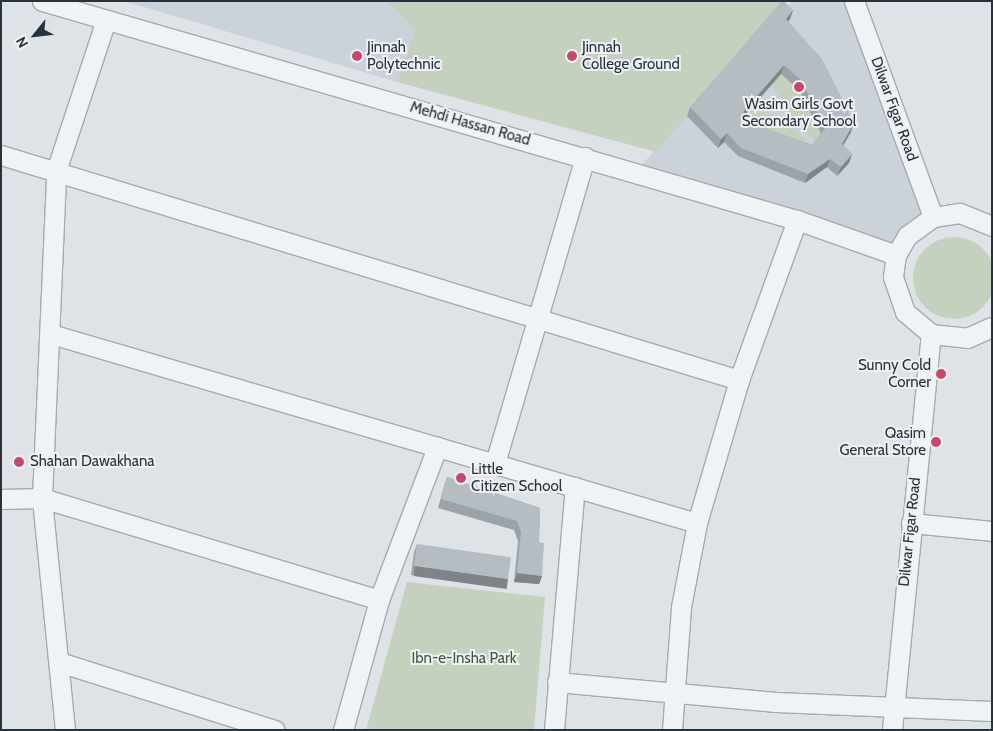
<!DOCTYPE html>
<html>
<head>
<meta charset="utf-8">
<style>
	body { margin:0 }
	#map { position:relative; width:993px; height:731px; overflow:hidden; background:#dee3e7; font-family:Cabin,sans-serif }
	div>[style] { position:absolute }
	.built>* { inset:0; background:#ccd2d9 }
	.green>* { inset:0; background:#c6d0bf }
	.round { border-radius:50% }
	.roads { filter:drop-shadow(1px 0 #a4aab1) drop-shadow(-1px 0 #a4aab1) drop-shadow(0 1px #a4aab1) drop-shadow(0 -1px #a4aab1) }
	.minor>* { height:19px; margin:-9.5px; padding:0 9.5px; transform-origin:9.5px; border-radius:9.5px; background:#f0f3f5 }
	.wall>* { inset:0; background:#9ca3a8 }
	.shaded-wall>* { inset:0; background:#7f8488; transform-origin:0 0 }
	.building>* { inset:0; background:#b5bdc3; transform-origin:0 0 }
	.dots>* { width:14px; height:14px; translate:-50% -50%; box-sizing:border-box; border:2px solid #edf1f4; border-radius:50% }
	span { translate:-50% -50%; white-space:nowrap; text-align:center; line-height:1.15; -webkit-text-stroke:4px #edf1f4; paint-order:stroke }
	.poi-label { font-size:15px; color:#28323d }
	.left { translate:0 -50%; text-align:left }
	.right { translate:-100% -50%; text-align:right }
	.street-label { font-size:15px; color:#28323d }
	.park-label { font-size:15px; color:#415836 }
	.frame { position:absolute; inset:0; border:2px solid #28323d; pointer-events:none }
	.north { position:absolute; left:10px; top:10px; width:50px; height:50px; -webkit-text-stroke:4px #edf1f4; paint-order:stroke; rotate:241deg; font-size:14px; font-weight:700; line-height:20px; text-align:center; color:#28323d }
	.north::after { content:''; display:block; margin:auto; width:18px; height:22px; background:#28323d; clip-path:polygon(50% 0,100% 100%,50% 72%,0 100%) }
</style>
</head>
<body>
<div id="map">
	<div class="built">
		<div style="clip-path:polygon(124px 1px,386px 1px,415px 30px,397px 82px)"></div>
		<div style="clip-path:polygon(792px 1px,854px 1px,933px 217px,896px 255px,635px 172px)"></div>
	</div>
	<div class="green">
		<div style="clip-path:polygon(386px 1px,787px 1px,656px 152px,397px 82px,415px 30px)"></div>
		<div style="clip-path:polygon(781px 74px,799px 90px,822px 137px,817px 143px,789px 113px,772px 84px)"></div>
		<div style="clip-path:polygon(752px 107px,785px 120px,813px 148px,740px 121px)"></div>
		<div class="round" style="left:913px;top:237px;width:82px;height:82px"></div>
		<div style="clip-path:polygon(407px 582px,545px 597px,534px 730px,366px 730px)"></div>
	</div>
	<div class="roads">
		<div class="minor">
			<div style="left:42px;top:1px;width:786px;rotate:16.18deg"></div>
			<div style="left:797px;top:220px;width:105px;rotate:19.5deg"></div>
			<div style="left:854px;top:1px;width:230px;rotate:69.9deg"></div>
			<div style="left:1px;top:155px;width:772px;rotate:16.96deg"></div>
			<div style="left:992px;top:226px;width:35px;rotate:-158deg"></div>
			<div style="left:959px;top:213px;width:26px;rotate:171deg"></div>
			<div style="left:933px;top:217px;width:32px;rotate:144deg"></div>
			<div style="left:907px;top:236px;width:22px;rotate:120deg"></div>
			<div style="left:896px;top:255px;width:22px;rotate:98deg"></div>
			<div style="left:893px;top:277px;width:37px;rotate:71deg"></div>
			<div style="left:905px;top:312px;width:34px;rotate:40deg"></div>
			<div style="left:931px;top:334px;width:36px;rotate:6deg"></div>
			<div style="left:967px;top:338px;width:27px;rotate:-24deg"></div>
			<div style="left:51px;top:334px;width:673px;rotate:16.31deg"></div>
			<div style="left:495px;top:463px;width:319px;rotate:-73.6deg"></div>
			<div style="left:1px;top:499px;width:41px;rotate:-1.4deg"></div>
			<div style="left:42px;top:498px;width:352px;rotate:16.8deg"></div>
			<div style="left:911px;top:523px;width:81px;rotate:5.6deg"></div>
			<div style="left:59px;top:662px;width:226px;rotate:17.5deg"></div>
			<div style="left:557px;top:682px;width:220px;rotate:5.2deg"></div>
			<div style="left:776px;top:702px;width:216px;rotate:2.4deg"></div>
			<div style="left:65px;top:730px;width:233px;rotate:-95.7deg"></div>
			<div style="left:42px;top:498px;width:327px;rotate:-87.5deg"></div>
			<div style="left:56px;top:171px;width:159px;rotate:-71.7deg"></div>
			<div style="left:343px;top:730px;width:135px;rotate:-74.5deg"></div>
			<div style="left:379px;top:600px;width:164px;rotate:-69.2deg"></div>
			<div style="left:554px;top:730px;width:244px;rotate:-85.1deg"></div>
			<div style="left:672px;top:730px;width:123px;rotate:-85.8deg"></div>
			<div style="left:681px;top:607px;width:86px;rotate:-79.2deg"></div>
			<div style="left:697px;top:523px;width:149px;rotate:-73.6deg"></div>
			<div style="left:739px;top:380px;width:170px;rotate:-70.1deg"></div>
			<div style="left:892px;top:730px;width:398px;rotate:-84.4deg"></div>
		</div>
	</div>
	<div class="wall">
		<div style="clip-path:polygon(evenodd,793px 10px,790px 19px,788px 21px,851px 132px,843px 145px,852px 154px,849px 163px,837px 176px,827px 167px,805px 183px,738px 156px,724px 142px,718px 148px,687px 116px,690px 107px,793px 10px,781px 74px,799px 90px,821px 134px,812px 145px,761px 127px,745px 114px,781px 74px)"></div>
		<div style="clip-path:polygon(447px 477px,540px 508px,539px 542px,542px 576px,539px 584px,514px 582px,518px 541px,514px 530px,438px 508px,444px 486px)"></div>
		<div style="clip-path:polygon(417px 544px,508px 579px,505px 588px,411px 575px,414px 552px)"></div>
	</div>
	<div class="shaded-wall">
		<div style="clip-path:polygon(793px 10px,790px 19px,783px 28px,786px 19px)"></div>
		<div style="clip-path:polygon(784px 65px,781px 74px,740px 121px,743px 112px)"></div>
		<div style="clip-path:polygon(854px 123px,851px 132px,839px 153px,842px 144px)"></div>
		<div style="clip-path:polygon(727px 133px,724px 142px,718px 148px,721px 139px)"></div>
		<div style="clip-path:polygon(852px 154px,849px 163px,837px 176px,841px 167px)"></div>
		<div style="clip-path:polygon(830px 159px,827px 167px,805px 183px,808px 174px)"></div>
		<div style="left:415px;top:566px;width:94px;height:10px;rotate:8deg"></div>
		<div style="clip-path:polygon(517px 573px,542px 576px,539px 584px,514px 582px)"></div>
	</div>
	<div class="building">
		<div style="clip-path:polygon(evenodd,782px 1px,784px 1px,793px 10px,786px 19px,822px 59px,854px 123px,842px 144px,852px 154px,841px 167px,830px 159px,808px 174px,741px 148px,727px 133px,721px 139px,690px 107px,782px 1px,784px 65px,802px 81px,825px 129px,812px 145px,761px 127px,743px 112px,784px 65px)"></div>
		<div style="clip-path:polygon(447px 477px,540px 508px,539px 542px,544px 543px,542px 576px,517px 573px,521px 532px,517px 521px,441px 499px)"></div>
		<div style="left:417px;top:544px;width:95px;height:22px;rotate:8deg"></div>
	</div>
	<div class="dots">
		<div style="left:357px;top:56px;background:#c7486d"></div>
		<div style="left:572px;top:56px;background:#c7486d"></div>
		<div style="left:799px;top:87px;background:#c7486d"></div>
		<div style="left:941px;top:374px;background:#c7486d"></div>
		<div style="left:936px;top:442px;background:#c7486d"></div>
		<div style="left:19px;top:462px;background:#c7486d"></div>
		<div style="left:461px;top:478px;background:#c7486d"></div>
	</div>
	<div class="poi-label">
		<span class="left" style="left:367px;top:56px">Jinnah<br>Polytechnic</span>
		<span class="left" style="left:582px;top:56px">Jinnah<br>College Ground</span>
		<span style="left:799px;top:113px">Wasim Girls Govt<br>Secondary School</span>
		<span class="right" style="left:931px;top:374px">Sunny Cold<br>Corner</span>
		<span class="right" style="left:926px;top:442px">Qasim<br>General Store</span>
		<span class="left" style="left:30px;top:462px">Shahan Dawakhana</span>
		<span class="left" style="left:471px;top:478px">Little<br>Citizen School</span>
	</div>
	<div class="street-label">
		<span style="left:894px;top:109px;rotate:70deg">Dilwar Figar Road</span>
		<span style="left:470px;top:124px;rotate:16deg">Mehdi Hassan Road</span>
		<span style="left:910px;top:532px;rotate:-84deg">Dilwar Figar Road</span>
	</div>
	<div class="park-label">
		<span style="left:464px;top:659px">Ibn-e-Insha Park</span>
	</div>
	<div class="frame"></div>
	<div class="north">N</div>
</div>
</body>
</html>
